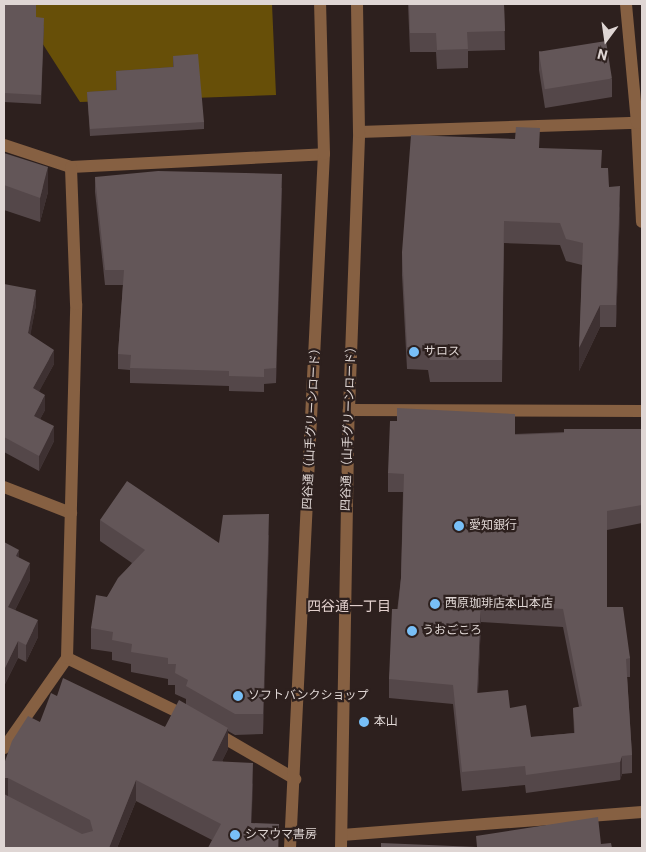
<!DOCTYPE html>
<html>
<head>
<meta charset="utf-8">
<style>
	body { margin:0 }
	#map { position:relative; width:646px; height:852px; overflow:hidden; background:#2d201e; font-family:Roboto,"Noto Sans JP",sans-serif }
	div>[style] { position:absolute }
	.forest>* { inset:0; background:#674f08 }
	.minor>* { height:12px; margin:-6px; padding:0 6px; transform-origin:6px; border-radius:6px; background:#866042 }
	.wall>* { inset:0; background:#544749 }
	.shaded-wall>* { inset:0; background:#3e3132; transform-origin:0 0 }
	.building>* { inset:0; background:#635658; transform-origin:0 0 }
	.dots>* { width:14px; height:14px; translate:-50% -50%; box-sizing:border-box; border:2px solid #2d201e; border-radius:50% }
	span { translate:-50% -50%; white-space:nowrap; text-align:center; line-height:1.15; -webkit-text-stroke:4.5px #2d201e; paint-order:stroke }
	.poi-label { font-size:12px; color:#dfd6d4 }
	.left { translate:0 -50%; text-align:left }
	.street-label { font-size:12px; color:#dfd6d4 }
	.neighbourhood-label { font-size:14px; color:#e2d0cd }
	.frame { position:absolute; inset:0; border:5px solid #dfd6d4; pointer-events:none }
	.north { position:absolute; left:581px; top:15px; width:50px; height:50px; -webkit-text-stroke:4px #2d201e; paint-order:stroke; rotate:194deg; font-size:14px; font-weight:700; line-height:20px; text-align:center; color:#dfd6d4 }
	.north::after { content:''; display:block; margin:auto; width:18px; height:22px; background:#dfd6d4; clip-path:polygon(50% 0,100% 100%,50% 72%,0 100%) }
</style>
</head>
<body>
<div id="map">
	<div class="forest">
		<div style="clip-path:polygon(4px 4px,272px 4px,276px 95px,80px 102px,28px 21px)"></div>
	</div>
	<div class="minor">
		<div style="left:642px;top:123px;width:5px;rotate:180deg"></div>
		<div style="left:637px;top:123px;width:99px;rotate:87.1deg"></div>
		<div style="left:359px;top:132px;width:278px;rotate:-1.9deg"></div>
		<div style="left:637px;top:123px;width:120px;rotate:-95.3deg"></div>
		<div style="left:4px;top:145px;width:71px;rotate:18.2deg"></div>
		<div style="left:71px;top:167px;width:253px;rotate:-2.9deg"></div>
		<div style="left:349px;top:410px;width:293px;rotate:0.2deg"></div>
		<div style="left:4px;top:487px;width:72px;rotate:21.2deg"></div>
		<div style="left:67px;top:658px;width:135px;rotate:26deg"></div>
		<div style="left:214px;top:732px;width:94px;rotate:30.1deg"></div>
		<div style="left:4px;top:748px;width:110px;rotate:-55deg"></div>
		<div style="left:67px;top:658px;width:354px;rotate:-88.5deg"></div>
		<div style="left:76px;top:304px;width:137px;rotate:-92.1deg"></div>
		<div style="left:342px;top:835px;width:301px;rotate:-4.4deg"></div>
		<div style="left:290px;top:848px;width:695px;rotate:-87.2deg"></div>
		<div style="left:324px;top:154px;width:150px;rotate:-91.5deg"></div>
		<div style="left:341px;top:848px;width:438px;rotate:-89deg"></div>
		<div style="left:349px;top:410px;width:278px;rotate:-87.9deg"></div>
		<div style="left:359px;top:132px;width:128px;rotate:-90.9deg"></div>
	</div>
	<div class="wall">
		<div style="clip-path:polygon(4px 4px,36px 17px,44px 27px,41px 104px,4px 102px)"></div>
		<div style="clip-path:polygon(408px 4px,504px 4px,505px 50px,468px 51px,468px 68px,437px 69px,436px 52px,410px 52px)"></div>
		<div style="clip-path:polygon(539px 51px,612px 79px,612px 97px,545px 108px,539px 70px)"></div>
		<div style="clip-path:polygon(173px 56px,204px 122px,204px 129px,90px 136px,87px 92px,116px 90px,116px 71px,173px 67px)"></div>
		<div style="clip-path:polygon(540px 148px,602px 168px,609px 187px,620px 208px,616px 327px,600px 327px,579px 371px,582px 265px,566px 261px,560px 245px,504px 243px,502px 382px,430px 382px,428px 370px,407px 369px,402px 275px,402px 252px)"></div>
		<div style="clip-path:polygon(4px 153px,48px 192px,40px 222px,4px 210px)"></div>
		<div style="clip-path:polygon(95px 177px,282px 188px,276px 383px,264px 384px,264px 392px,229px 391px,229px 386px,130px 383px,130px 370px,118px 369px,118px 354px,123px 285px,105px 285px,95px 192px)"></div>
		<div style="clip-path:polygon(4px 284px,36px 305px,30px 335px,54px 364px,39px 391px,45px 410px,40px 419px,54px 441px,39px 471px,4px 452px)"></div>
		<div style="clip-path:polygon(evenodd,642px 429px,642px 523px,607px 530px,607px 607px,630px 658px,630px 677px,627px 677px,632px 755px,632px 773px,622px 774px,620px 780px,526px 793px,525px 785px,462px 791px,453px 704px,389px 698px,389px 679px,401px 578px,403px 492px,388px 492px,388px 473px,515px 434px,642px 429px,481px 622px,563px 627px,579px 707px,573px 708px,574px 733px,531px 737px,510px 708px,478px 693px,481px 622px)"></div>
		<div style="clip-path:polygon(100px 520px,219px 543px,269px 535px,263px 734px,235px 735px,228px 731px,228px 749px,222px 761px,253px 784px,251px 823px,279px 848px,208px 848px,212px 840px,136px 801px,117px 848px,4px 848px,4px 764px,40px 722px,57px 696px,165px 727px,186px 704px,186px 699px,175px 694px,175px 685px,168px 685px,168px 679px,131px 672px,131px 664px,112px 660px,112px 652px,91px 649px,91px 628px,107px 597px,132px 563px,100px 541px)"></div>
		<div style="clip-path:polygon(4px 542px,19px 558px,30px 580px,15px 610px,38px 637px,26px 662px,18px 658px,4px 686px)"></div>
	</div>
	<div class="shaded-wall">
		<div style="clip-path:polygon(48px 167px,48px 192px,40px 222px,40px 198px)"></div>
		<div style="clip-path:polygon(282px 174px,282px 188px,276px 383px,276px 368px)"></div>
		<div style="clip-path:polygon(620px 186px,620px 208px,616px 327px,616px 305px)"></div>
		<div style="clip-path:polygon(36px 290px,36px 305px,28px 348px,28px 333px)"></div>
		<div style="clip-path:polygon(600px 305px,600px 327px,579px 371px,579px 348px)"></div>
		<div style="clip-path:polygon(54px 350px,54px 364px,33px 403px,33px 388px)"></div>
		<div style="clip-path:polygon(45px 395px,45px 410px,34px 431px,34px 416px)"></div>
		<div style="clip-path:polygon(54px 426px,54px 441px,39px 471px,39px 456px)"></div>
		<div style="clip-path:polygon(269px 514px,269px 535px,263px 734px,263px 714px)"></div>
		<div style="clip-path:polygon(19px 550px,19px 567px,16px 556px)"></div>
		<div style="clip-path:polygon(30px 563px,30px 580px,8px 624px,8px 607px)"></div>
		<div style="clip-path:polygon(481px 603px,481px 622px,477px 712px,477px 693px)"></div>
		<div style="clip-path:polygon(38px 620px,38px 637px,26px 662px,26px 645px)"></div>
		<div style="clip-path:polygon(18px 641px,18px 658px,4px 686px,4px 670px)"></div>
		<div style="clip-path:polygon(228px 728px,228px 749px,212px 782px,212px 761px)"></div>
		<div style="clip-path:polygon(622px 756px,622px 774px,620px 780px,620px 762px)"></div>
		<div style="clip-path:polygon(253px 763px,253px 784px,251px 844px,251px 823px)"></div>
		<div style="left:4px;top:778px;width:4px;height:22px"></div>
		<div style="clip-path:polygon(136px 780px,136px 801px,117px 848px,109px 848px)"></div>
		<div style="clip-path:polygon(279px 824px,279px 848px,278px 848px)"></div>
	</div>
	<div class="building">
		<div style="clip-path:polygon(4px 4px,36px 4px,36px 17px,44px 18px,41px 95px,4px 93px)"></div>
		<div style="clip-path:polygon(409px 4px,504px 4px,505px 31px,467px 32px,468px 49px,437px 50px,436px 33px,410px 33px)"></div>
		<div style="left:606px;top:41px;width:38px;height:68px;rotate:81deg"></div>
		<div style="clip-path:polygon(198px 54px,204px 122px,90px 129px,87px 92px,117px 90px,116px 71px,174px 67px,173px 56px)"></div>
		<div style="clip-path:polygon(516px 127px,540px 128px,539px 148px,602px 150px,601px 168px,608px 168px,609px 187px,620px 186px,616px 305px,600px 305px,579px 348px,583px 243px,566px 239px,560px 223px,504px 221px,502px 360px,430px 360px,428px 348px,407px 347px,402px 252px,411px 135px,515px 139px)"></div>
		<div style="clip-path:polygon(4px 153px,48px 167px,40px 198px,4px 185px)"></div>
		<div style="clip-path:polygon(158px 171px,282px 174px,276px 368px,264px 369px,264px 377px,229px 376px,229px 371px,130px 368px,131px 355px,118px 354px,124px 270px,105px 270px,95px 177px)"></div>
		<div style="clip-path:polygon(4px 284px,36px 290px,28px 333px,54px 350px,33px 388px,45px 395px,34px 416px,54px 426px,39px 456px,4px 437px)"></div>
		<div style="clip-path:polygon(evenodd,397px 408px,515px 414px,515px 435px,564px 433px,564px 429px,642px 429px,642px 505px,607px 511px,607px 607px,623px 607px,630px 658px,626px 659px,632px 755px,622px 756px,620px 762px,526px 775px,525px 766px,462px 772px,453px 685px,389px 679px,392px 609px,398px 609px,401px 578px,404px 474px,388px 473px,390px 421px,397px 421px,397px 408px,481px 603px,563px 609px,582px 706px,573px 708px,575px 733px,531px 737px,526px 705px,510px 708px,508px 690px,477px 693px,481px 603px)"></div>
		<div style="clip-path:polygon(127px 481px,219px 543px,223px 515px,269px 514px,263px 714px,235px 714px,186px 686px,188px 680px,175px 673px,176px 664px,168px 664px,168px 658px,131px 652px,132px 644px,112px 640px,113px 632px,91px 628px,96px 595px,107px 597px,118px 578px,145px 550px,100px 520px)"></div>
		<div style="clip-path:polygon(4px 542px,19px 550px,16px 556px,30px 563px,8px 607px,38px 620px,26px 645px,18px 641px,4px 670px)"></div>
		<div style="clip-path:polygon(63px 678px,165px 727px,179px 700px,228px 728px,212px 761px,253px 763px,251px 823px,279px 824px,278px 848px,259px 847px,259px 848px,208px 848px,221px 824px,136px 780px,109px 848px,4px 848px,4px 794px,82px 834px,93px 831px,90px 820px,8px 778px,4px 778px,4px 764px,12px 741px,28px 716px,40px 722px,51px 693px,57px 696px)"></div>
		<div style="clip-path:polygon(598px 817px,601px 844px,611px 843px,612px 848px,381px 848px,381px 843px,477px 847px,476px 836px)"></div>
	</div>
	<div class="dots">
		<div style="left:414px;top:352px;background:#78bff7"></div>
		<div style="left:459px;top:526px;background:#78bff7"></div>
		<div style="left:435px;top:604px;background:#78bff7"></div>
		<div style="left:412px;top:631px;background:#78bff7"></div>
		<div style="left:238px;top:696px;background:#78bff7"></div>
		<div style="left:364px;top:722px;background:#78bff7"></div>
		<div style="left:235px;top:835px;background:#78bff7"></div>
	</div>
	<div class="poi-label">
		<span class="left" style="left:424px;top:352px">サロス</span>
		<span class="left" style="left:469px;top:526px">愛知銀行</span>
		<span class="left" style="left:445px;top:604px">西原珈琲店本山本店</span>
		<span class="left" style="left:422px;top:631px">うおごころ</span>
		<span class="left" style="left:248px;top:696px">ソフトバンクショップ</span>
		<span class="left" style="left:374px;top:722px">本山</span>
		<span class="left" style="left:245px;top:835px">シマウマ書房</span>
	</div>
	<div class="street-label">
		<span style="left:312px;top:426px;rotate:-87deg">四谷通（山手グリーンロード）</span>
		<span style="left:349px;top:426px;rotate:-88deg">四谷通 （山手グリーンロード）</span>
	</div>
	<div class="neighbourhood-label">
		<span style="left:349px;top:606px">四谷通一丁目</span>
	</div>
	<div class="frame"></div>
	<div class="north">N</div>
</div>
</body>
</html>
